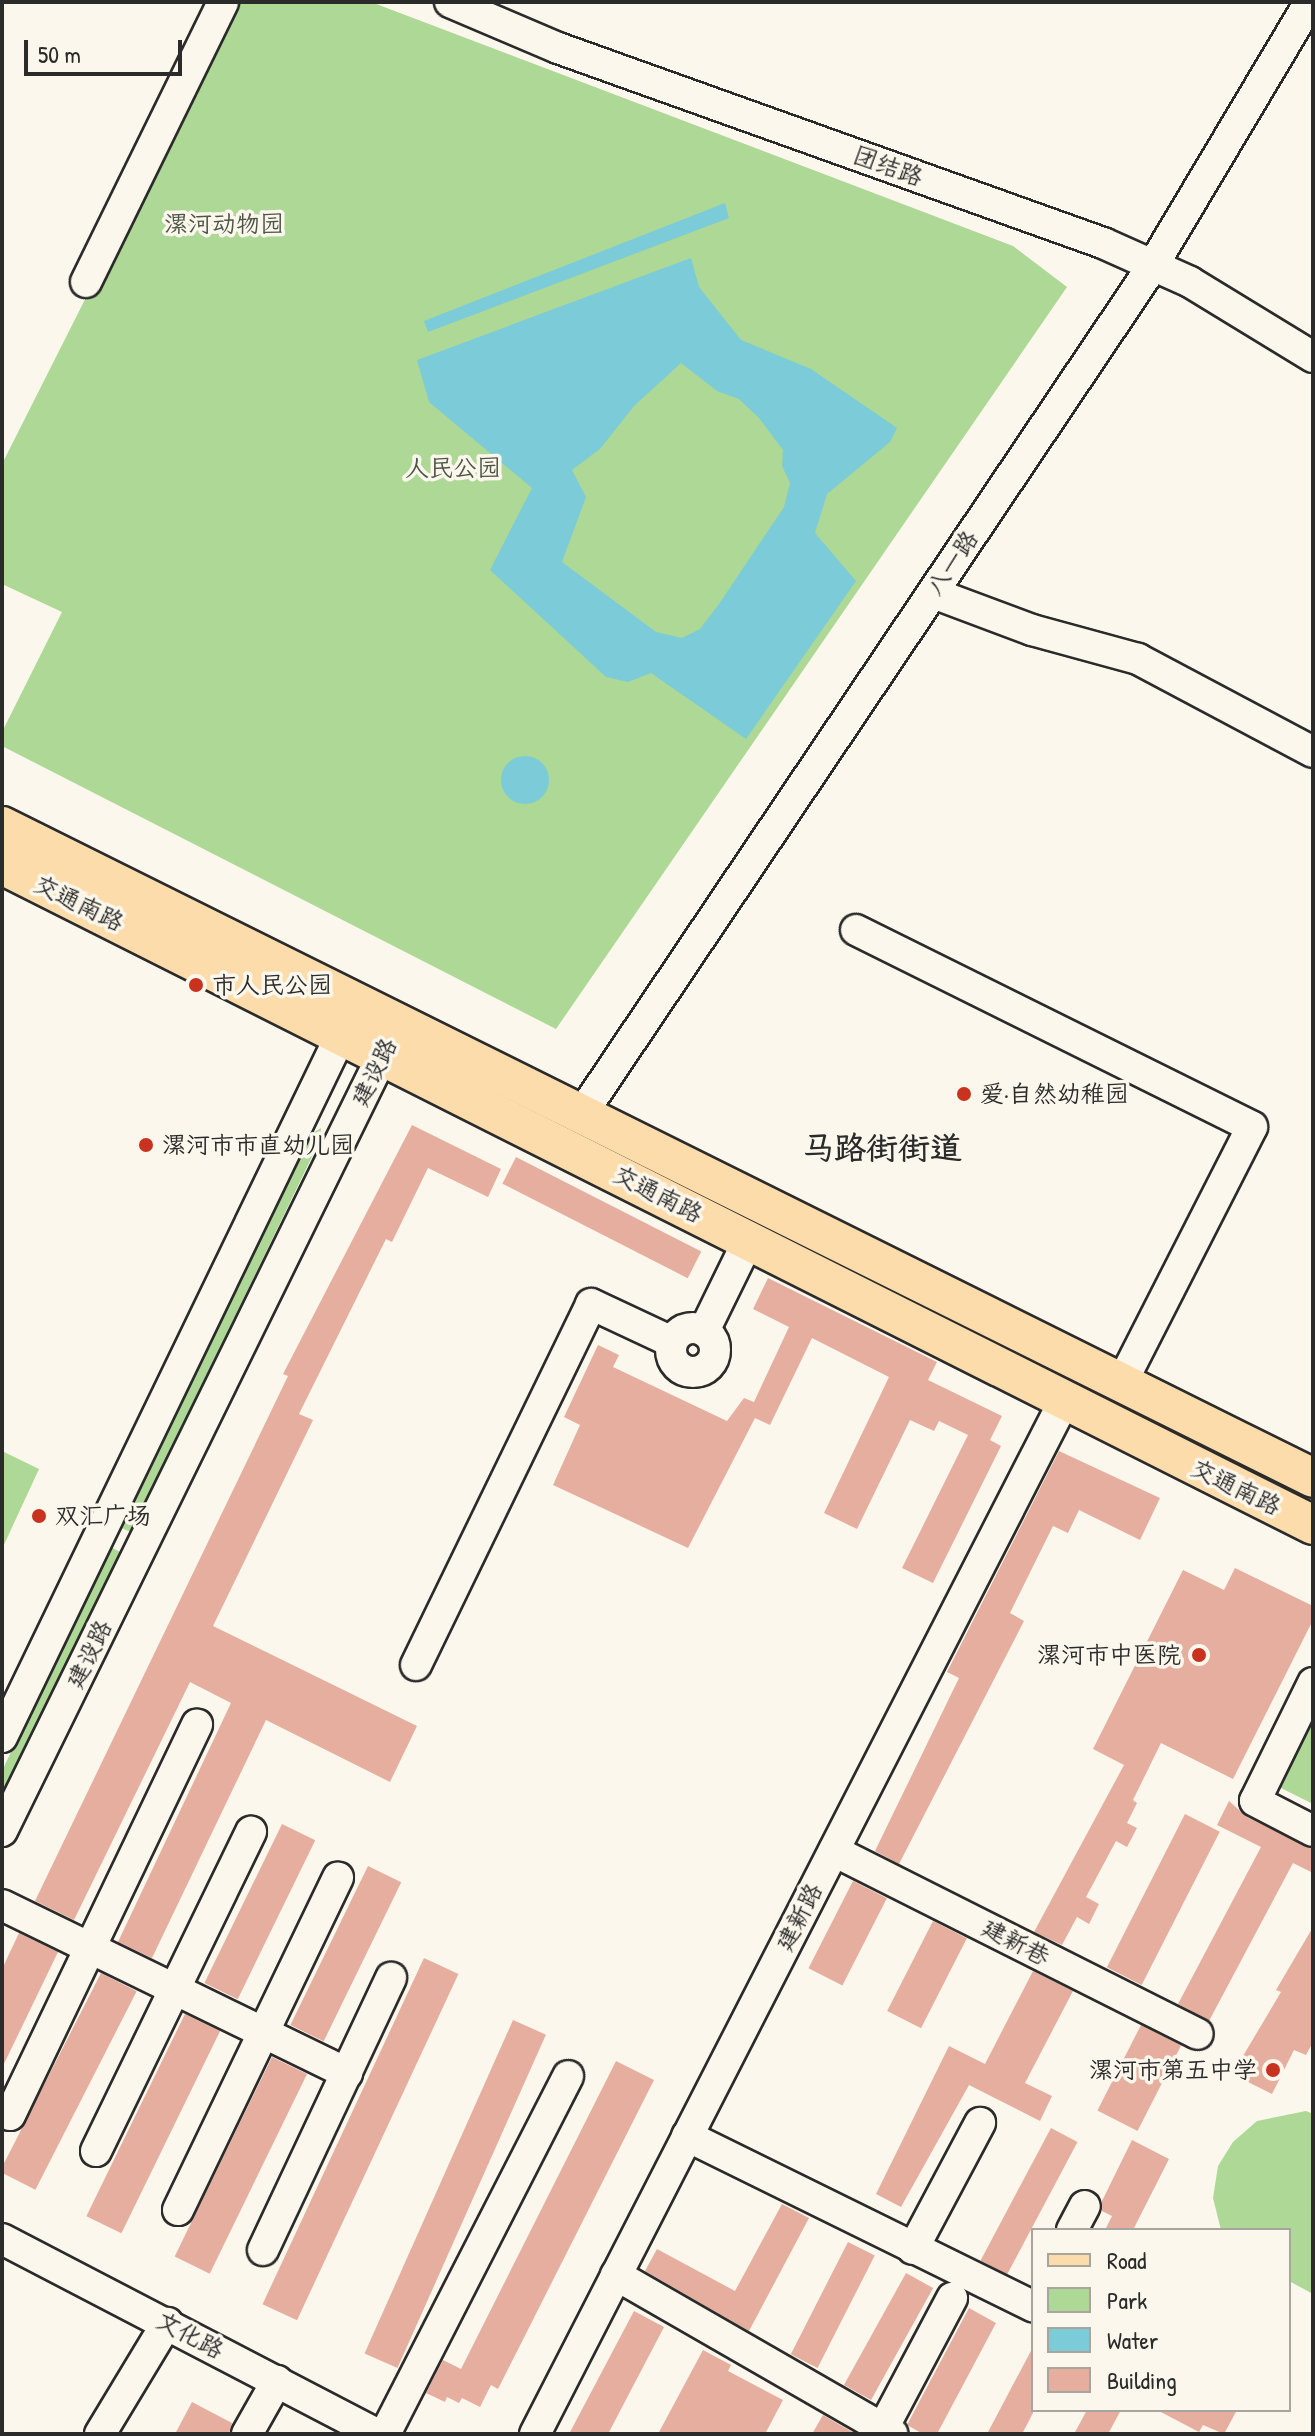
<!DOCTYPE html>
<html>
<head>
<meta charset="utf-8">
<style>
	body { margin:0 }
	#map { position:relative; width:1315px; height:2436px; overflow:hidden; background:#fbf7ec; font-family:"Patrick Hand","LXGW WenKai TC",sans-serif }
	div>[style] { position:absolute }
	.green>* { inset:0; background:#add895 }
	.water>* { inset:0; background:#7ccbd8 }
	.round { border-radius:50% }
	.building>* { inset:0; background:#e6ae9e; transform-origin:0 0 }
	.roads { filter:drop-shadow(2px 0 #2b2b2b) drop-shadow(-2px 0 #2b2b2b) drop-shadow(0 2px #2b2b2b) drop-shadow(0 -2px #2b2b2b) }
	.minor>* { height:30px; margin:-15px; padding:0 15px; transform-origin:15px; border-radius:15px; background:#fbf7ec }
	.minor>.ring { margin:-15px; padding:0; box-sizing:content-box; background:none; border:30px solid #fbf7ec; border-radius:50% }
	.major>* { height:38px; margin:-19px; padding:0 19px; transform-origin:19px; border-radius:19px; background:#fddcac }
	.dots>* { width:22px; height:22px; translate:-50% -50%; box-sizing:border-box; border:4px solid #fbf7ec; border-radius:50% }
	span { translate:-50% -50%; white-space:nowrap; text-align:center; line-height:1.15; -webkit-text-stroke:7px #fbf7ec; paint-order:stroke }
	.street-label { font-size:24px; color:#2b2b2b }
	.park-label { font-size:24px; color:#4c5646 }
	.poi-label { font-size:24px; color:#2b2b2b }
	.left { translate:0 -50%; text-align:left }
	.right { translate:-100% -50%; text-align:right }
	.district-label { font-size:32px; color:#2b2b2b; font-weight:700 }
	.frame { position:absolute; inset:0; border:4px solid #2b2b2b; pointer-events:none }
	.legend { position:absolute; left:1031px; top:2228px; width:260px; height:184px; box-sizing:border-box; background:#fbf7ec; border:2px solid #a8a59f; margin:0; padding:10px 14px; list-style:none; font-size:24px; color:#2b2b2b }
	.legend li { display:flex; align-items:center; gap:16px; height:40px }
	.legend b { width:40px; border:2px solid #a8a59f }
	.scale { position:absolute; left:24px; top:40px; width:158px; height:36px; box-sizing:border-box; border:4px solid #2b2b2b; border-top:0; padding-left:10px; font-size:24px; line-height:28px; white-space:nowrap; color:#2b2b2b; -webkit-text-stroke:6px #fbf7ec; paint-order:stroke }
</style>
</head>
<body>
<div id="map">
	<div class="green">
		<div style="clip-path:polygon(235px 2px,371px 2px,1013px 246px,1067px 287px,556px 1029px,2px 746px,2px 732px,62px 612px,2px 584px,2px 464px)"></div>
		<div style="clip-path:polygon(321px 1128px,320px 1140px,131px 1532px,119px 1527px,309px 1135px)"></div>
		<div style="clip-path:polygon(2px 1451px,39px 1469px,2px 1549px)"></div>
		<div style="clip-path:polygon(109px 1546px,122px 1553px,2px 1803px,2px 1771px)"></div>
		<div style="clip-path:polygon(1313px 1708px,1313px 1804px,1275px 1785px)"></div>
		<div style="clip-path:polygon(1306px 2111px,1313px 2114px,1313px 2294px,1289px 2281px,1289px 2230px,1221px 2230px,1213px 2198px,1218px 2166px,1233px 2142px,1257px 2121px)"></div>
	</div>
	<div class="water">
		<div style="clip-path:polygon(725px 203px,729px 218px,428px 332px,424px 321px)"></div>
		<div style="clip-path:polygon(evenodd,691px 258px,699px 287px,741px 340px,811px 369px,897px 428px,890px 442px,827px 494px,815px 533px,856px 581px,746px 739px,651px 673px,628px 682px,606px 677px,490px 570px,532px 488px,429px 402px,417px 360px,691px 258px,681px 363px,717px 391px,739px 399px,759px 418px,783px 450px,782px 466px,790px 483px,784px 507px,719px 604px,700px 629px,682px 638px,656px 632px,562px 562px,586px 497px,572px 470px,600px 449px,634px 406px,681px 363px)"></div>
		<div class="round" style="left:501px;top:756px;width:48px;height:48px"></div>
	</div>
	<div class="building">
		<div style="clip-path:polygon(412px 1125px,501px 1169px,488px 1197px,428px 1168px,392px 1242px,386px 1239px,299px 1414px,313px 1420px,213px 1626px,417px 1726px,390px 1782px,266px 1720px,152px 1958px,118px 1942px,231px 1703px,190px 1682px,74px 1920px,35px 1901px,288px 1376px,283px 1374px)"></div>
		<div style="left:516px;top:1157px;width:208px;height:30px;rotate:27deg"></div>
		<div style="clip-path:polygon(768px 1278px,937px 1362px,928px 1380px,1002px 1416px,990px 1440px,1001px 1446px,933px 1583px,902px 1568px,968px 1435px,939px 1421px,934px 1431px,910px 1420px,857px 1529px,824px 1513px,889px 1377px,812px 1338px,770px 1425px,755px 1418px,688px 1548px,553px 1485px,580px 1425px,564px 1417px,598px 1345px,619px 1355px,613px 1367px,727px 1421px,744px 1398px,754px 1402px,789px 1327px,753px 1309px)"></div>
		<div style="clip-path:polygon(1059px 1451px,1160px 1498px,1140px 1540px,1079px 1510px,1068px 1533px,1053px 1526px,1010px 1613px,1024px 1621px,899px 1864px,875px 1851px,959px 1678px,947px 1672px)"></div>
		<div style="clip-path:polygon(1235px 1568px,1313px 1606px,1313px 1620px,1233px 1779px,1161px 1743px,1133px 1800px,1137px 1803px,1127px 1823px,1137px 1828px,1127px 1847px,1116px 1841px,1086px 1897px,1099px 1904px,1089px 1924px,1077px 1917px,1062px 1945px,1034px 1932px,1124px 1765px,1093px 1749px,1183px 1570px,1224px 1590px)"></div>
		<div style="clip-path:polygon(1229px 1801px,1247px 1817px,1313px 1849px,1313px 1873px,1293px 1863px,1209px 2021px,1178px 2004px,1261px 1847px,1217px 1825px)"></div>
		<div style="left:1185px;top:1814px;width:39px;height:172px;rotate:27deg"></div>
		<div style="left:282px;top:1824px;width:37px;height:177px;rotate:26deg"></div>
		<div style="left:368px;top:1866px;width:37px;height:177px;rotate:26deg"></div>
		<div style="left:853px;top:1881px;width:38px;height:98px;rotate:27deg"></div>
		<div style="left:933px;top:1921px;width:38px;height:101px;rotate:27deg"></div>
		<div style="clip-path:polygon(1313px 1927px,1313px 2042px,1306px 2055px,1294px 2050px,1272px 2094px,1238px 2077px,1247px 2058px,1243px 2056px,1281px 1992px,1276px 1990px)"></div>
		<div style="clip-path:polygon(19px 1933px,58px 1952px,2px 2068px,2px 1969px)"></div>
		<div style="left:424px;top:1958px;width:38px;height:382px;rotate:25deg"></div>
		<div style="clip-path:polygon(1033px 1971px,1073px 1991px,1025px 2083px,1052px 2096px,1040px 2121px,969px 2085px,901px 2207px,876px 2194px,949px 2046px,985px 2064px)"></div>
		<div style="left:101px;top:1973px;width:40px;height:223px;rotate:27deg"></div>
		<div style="left:185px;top:2014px;width:39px;height:225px;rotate:26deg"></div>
		<div style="left:513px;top:2020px;width:36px;height:365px;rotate:24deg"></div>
		<div style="left:1141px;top:2025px;width:45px;height:96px;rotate:27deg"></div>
		<div style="left:272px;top:2057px;width:39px;height:222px;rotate:26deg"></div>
		<div style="clip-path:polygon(616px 2061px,654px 2080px,498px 2389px,491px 2385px,480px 2407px,462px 2398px,459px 2403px,447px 2397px,445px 2402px,426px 2393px,443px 2360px,461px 2369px)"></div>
		<div style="left:1051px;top:2128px;width:30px;height:150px;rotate:28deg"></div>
		<div style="clip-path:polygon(1132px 2140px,1169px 2159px,1133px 2230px,1105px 2230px,1112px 2216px,1102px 2211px,1102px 2201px)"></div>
		<div style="clip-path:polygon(782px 2204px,809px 2218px,749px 2331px,645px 2271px,657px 2249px,735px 2291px)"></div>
		<div style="left:848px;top:2242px;width:30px;height:126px;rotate:27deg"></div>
		<div style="left:906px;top:2273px;width:31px;height:128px;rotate:29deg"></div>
		<div style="clip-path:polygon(969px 2308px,996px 2323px,937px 2434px,923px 2434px,907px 2425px)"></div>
		<div style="clip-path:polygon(634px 2311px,664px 2327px,608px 2434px,569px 2434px)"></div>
		<div style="clip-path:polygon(1033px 2347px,1033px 2413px,1022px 2434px,987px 2434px)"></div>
		<div style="clip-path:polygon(703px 2350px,731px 2365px,728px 2371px,783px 2400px,765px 2434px,658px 2434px)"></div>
		<div style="clip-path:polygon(192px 2402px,232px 2423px,229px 2434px,175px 2434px)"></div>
		<div style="clip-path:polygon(1087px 2410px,1121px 2410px,1108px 2434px,1074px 2434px)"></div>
		<div style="clip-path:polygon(1157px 2410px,1237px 2410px,1224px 2434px,1203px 2425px,1199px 2432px)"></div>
		<div style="clip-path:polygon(823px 2415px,854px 2433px,854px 2434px,812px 2434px)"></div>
	</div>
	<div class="roads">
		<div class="minor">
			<div style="left:450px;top:2px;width:117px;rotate:23.1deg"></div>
			<div style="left:558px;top:48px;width:579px;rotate:19.69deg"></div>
			<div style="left:1103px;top:243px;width:95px;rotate:24.1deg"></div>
			<div style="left:1190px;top:282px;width:144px;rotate:31.4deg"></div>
			<div style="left:86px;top:282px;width:312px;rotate:-63.9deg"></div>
			<div style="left:933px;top:593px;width:106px;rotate:20.5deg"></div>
			<div style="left:1032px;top:630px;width:110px;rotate:15.3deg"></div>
			<div style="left:1138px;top:659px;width:198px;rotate:28deg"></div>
			<div style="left:856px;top:930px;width:442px;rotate:26.4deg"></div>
			<div style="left:1252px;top:1127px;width:286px;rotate:117deg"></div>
			<div style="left:581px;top:1115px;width:1022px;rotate:-56.05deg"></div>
			<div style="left:1152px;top:267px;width:309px;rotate:-59.2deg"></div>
			<div class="ring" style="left:671px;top:1328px;width:14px;height:14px"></div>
			<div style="left:704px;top:1331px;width:100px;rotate:-63.9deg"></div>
			<div style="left:416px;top:1665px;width:401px;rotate:-64.1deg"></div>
			<div style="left:591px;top:1304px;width:89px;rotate:25.1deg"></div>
			<div style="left:1313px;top:1683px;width:131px;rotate:116.2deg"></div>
			<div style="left:1255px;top:1801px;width:65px;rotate:27.3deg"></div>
			<div style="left:2px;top:1737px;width:782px;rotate:-64.22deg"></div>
			<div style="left:342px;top:1033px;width:18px;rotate:-9deg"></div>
			<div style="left:2px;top:1831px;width:886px;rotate:-63.87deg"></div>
			<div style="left:834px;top:1851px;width:407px;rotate:26.7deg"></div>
			<div style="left:2px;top:1905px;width:384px;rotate:26deg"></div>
			<div style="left:10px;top:2115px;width:433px;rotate:-64.4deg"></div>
			<div style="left:687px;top:2136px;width:386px;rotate:26.2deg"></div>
			<div style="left:96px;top:2151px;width:355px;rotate:-64.1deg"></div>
			<div style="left:178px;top:2210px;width:369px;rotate:-64.3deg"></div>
			<div style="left:1072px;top:2230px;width:27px;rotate:-62deg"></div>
			<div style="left:2px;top:2239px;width:423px;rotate:27.5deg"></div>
			<div style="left:913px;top:2249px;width:143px;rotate:-62deg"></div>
			<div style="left:263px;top:2250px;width:301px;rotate:-64.8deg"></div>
			<div style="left:616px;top:2275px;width:319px;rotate:29.9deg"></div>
			<div style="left:100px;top:2434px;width:130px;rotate:-58.9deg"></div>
			<div style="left:247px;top:2434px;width:61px;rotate:-60.5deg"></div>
			<div style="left:385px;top:2434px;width:402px;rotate:-62.9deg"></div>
			<div style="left:535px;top:2434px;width:1161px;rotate:-62.88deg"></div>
			<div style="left:880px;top:2434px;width:154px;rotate:-62.1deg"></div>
		</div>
		<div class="major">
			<div style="left:2px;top:826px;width:1464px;rotate:26.44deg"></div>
			<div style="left:2px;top:865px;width:1468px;rotate:26.72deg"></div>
		</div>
	</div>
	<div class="dots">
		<div style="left:196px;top:985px;background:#c8321e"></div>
		<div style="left:964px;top:1094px;background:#c8321e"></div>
		<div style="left:146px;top:1145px;background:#c8321e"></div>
		<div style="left:39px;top:1516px;background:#c8321e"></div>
		<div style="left:1199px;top:1655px;background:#c8321e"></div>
		<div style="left:1273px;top:2070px;background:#c8321e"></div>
	</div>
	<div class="street-label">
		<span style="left:888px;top:166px;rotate:20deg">团结路</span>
		<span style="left:952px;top:563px;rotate:-56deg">八一路</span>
		<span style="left:79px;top:903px;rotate:26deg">交通南路</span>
		<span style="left:374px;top:1072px;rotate:-64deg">建设路</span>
		<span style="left:658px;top:1194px;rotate:27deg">交通南路</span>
		<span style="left:1236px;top:1487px;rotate:26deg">交通南路</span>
		<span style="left:89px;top:1654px;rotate:-64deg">建设路</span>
		<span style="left:799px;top:1917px;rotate:-63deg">建新路</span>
		<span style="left:1016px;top:1942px;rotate:27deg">建新巷</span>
		<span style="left:190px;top:2335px;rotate:28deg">文化路</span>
	</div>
	<div class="park-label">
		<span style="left:224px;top:224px">漯河动物园</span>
		<span style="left:453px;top:468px">人民公园</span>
	</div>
	<div class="poi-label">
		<span class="left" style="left:212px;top:985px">市人民公园</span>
		<span class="left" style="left:980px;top:1094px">爱·自然幼稚园</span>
		<span class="left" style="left:162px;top:1145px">漯河市市直幼儿园</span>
		<span class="left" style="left:55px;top:1516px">双汇广场</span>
		<span class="right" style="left:1181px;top:1655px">漯河市中医院</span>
		<span class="right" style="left:1257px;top:2070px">漯河市第五中学</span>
	</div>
	<div class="district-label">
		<span style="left:882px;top:1148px">马路街街道</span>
	</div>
	<div class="frame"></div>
	<ul class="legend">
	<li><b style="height:10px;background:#fddcac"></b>Road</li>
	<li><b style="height:22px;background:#add895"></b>Park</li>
	<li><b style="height:22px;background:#7ccbd8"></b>Water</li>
	<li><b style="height:22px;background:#e6ae9e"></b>Building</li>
	</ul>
	<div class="scale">50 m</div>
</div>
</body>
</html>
